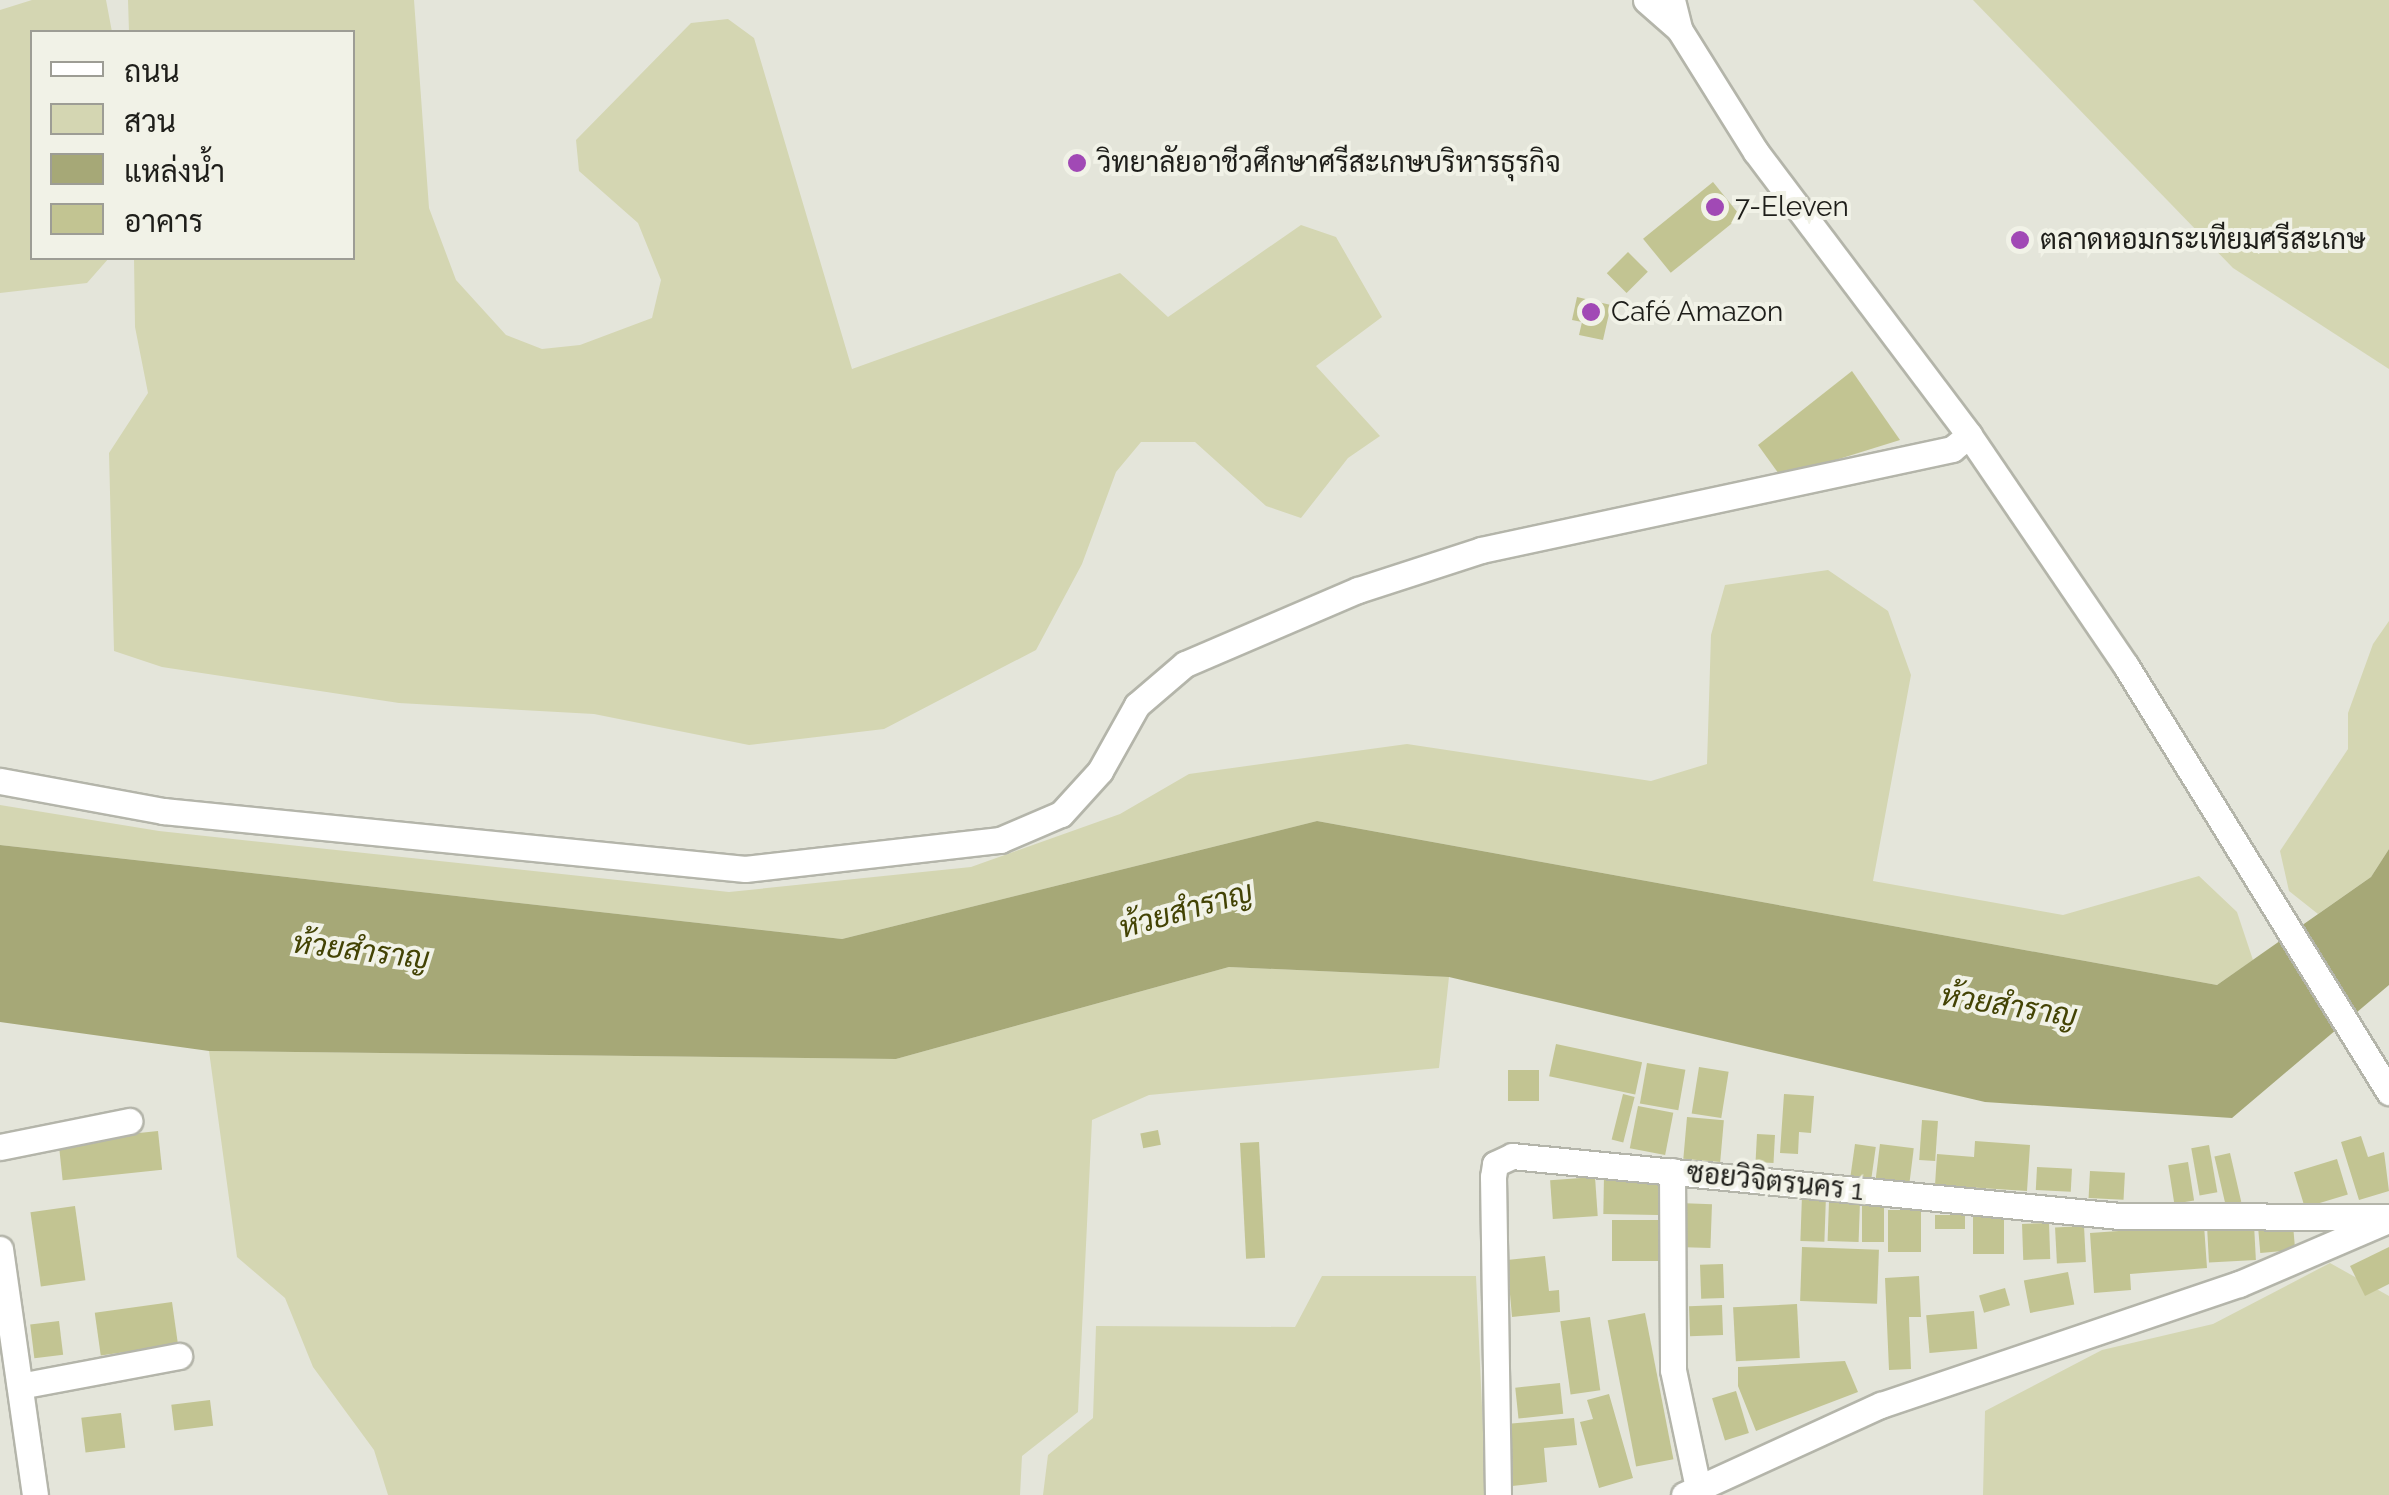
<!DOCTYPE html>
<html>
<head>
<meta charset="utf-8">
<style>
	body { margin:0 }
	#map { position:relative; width:2389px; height:1495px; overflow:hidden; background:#e4e5da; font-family:Raleway,Sarabun,sans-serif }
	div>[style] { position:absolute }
	.green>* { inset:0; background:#d4d6b2 }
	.water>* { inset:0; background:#a6a877 }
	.building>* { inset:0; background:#c2c492; transform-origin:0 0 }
	.roads { filter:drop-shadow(2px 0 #b4b5aa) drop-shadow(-2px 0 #b4b5aa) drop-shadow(0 2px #b4b5aa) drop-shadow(0 -2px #b4b5aa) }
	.minor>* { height:25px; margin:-12.5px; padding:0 12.5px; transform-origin:12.5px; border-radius:12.5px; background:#fff }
	.dots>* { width:28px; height:28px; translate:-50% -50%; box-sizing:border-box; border:5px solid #f1f2e7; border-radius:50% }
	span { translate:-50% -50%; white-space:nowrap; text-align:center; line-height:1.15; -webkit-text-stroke:8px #f1f2e7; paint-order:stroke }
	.poi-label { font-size:28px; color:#1e1e1a }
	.left { translate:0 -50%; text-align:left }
	.street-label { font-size:28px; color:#1e1e1a }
	.water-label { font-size:30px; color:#434304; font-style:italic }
	.legend { position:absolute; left:30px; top:30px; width:325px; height:230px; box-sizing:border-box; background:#f1f2e7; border:2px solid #9d9d95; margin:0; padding:12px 18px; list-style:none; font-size:30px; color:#1e1e1a }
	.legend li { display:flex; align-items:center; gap:20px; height:50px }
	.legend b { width:50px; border:2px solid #9d9d95 }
</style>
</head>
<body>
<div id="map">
	<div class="green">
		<div style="clip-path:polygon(32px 0,106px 0,112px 32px,32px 32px,32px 258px,109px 258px,87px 283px,0 293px,0 10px)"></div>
		<div style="clip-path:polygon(128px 0,414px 0,429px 208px,456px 280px,506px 335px,542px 349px,580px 345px,652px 318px,661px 280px,638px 223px,579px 171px,576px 140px,691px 23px,728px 19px,754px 38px,852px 369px,1120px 273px,1168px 317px,1301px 225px,1336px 237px,1382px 317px,1316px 366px,1380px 436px,1348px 458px,1301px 518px,1266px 506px,1195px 442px,1141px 442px,1116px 472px,1082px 564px,1036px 650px,884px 729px,749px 745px,594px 714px,399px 703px,162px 667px,114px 651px,109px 453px,148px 393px,135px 327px,134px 258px,352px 258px,352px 32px,129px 32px)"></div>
		<div style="clip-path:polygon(1973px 0,2389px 0,2389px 369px,2233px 268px)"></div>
		<div style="clip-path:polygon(1828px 570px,1888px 611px,1911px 675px,1873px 881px,2063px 915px,2199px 876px,2237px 912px,2253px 960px,2217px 985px,1317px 821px,842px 939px,0 845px,0 805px,159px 831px,729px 892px,971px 867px,1120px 814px,1189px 774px,1407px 744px,1651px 781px,1707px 764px,1711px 635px,1725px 585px)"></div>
		<div style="clip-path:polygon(2389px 621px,2389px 849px,2371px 877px,2318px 914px,2289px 891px,2280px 851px,2348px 749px,2348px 713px,2373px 644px)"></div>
		<div style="clip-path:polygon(1229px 967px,1449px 977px,1439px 1068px,1149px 1095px,1092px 1120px,1078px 1412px,1022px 1456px,1020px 1495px,388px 1495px,374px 1450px,313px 1367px,285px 1298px,237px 1257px,209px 1051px,896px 1059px)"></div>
		<div style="clip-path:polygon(2330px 1263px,2389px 1296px,2389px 1495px,1983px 1495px,1985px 1411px,2102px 1350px,2213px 1324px)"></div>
		<div style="clip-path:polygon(1322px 1276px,1476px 1276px,1486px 1495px,1043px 1495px,1048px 1455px,1093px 1418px,1096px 1326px,1295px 1327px)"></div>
	</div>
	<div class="water">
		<div style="clip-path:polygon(1317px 821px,2217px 985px,2371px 877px,2389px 849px,2389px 985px,2232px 1118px,1985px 1102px,1449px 977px,1229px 967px,896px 1059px,209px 1051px,0 1022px,0 845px,842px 939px)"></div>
	</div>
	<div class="building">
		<div style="left:1713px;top:182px;width:44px;height:90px;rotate:51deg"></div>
		<div style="left:1628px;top:252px;width:28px;height:30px;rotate:45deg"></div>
		<div style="clip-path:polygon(1577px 297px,1611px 305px,1603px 340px,1579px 335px,1582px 322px,1572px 320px)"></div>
		<div style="clip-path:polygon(1852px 371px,1900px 440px,1781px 477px,1758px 445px)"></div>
		<div style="left:1556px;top:1044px;width:88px;height:33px;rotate:12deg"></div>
		<div style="left:1647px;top:1063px;width:39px;height:41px;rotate:10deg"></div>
		<div style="left:1699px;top:1067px;width:30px;height:47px;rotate:9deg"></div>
		<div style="left:1508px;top:1070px;width:31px;height:31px"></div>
		<div style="left:1623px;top:1094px;width:12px;height:47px;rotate:14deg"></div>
		<div style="clip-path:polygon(1784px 1094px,1814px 1096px,1811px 1133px,1799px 1132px,1798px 1154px,1780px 1153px)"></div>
		<div style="left:1638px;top:1106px;width:36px;height:43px;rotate:11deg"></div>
		<div style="left:1687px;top:1117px;width:37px;height:42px;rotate:5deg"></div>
		<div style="left:1922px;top:1120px;width:16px;height:40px;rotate:4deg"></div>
		<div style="left:1158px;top:1130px;width:15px;height:18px;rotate:79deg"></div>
		<div style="left:158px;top:1131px;width:39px;height:100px;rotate:84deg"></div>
		<div style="left:1757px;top:1134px;width:18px;height:28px;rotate:3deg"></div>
		<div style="clip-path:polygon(2361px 1136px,2368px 1157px,2384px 1152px,2389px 1191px,2359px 1200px,2341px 1142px)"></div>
		<div style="clip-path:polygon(1975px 1141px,2030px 1145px,2027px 1191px,1935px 1185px,1937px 1154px,1974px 1157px)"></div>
		<div style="left:1259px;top:1142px;width:116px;height:19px;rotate:87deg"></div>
		<div style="left:1855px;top:1144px;width:21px;height:32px;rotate:8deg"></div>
		<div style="left:1880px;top:1144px;width:34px;height:39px;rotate:7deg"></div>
		<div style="left:2209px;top:1145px;width:48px;height:18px;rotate:80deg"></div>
		<div style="left:2230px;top:1153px;width:50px;height:16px;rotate:77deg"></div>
		<div style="left:2337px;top:1159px;width:37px;height:45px;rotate:73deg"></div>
		<div style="left:2188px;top:1162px;width:39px;height:20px;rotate:81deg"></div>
		<div style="left:2037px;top:1167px;width:35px;height:23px;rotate:3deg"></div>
		<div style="left:2090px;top:1171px;width:35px;height:27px;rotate:3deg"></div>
		<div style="left:1604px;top:1175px;width:55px;height:39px;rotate:1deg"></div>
		<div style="left:1595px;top:1177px;width:39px;height:45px;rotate:86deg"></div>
		<div style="left:1802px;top:1195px;width:24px;height:46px;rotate:2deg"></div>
		<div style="left:1829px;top:1201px;width:31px;height:40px;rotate:2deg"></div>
		<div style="left:1679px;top:1203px;width:33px;height:44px;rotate:2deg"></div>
		<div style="left:1862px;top:1203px;width:22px;height:39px"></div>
		<div style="left:75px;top:1206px;width:75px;height:45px;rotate:82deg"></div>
		<div style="left:1888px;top:1210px;width:33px;height:42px"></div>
		<div style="left:1935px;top:1215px;width:30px;height:14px"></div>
		<div style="left:1973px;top:1217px;width:31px;height:37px"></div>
		<div style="left:1660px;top:1220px;width:41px;height:48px;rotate:90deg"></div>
		<div style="left:2049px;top:1223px;width:36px;height:27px;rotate:88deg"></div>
		<div style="left:2254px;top:1224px;width:36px;height:47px;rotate:87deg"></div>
		<div style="clip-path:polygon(2204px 1225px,2207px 1268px,2130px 1274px,2131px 1290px,2094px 1293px,2090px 1233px)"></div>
		<div style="left:2293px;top:1225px;width:25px;height:35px;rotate:85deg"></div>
		<div style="left:2084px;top:1226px;width:36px;height:29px;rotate:87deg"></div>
		<div style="left:1802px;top:1247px;width:77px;height:54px;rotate:2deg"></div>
		<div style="clip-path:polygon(2389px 1247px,2389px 1284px,2365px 1296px,2350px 1266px)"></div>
		<div style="clip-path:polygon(1545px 1256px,1549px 1291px,1559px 1290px,1560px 1312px,1512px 1317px,1507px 1260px)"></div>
		<div style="left:1723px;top:1264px;width:34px;height:23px;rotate:88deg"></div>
		<div style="left:2068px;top:1272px;width:33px;height:45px;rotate:79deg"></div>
		<div style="clip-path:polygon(1919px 1276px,1921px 1317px,1909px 1317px,1911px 1369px,1889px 1370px,1885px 1278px)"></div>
		<div style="left:2005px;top:1288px;width:18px;height:27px;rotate:74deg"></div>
		<div style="left:172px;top:1302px;width:43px;height:78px;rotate:82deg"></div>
		<div style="left:1797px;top:1304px;width:54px;height:64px;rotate:87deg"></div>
		<div style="left:1722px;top:1305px;width:30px;height:33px;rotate:88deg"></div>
		<div style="left:1974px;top:1311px;width:38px;height:48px;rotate:85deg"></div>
		<div style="left:1645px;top:1313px;width:149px;height:38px;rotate:79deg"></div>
		<div style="left:1590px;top:1317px;width:74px;height:30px;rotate:82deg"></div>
		<div style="left:59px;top:1321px;width:34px;height:29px;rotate:83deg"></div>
		<div style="clip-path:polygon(1845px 1361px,1858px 1392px,1756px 1431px,1738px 1386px,1738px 1367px)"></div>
		<div style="left:1560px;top:1383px;width:31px;height:45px;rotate:84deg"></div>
		<div style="left:1736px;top:1391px;width:44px;height:25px;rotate:73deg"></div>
		<div style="clip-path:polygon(1609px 1394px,1633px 1478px,1599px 1488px,1580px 1422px,1593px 1419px,1587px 1400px)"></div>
		<div style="left:210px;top:1400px;width:26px;height:39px;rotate:83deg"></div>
		<div style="left:121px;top:1413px;width:35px;height:40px;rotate:83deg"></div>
		<div style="clip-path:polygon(1574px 1418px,1577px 1445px,1544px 1448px,1547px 1482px,1512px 1486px,1506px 1424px)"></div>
	</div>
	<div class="roads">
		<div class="minor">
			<div style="left:1646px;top:0;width:44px;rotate:41.3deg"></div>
			<div style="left:1672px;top:0;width:30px;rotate:76deg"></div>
			<div style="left:1679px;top:29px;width:145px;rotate:58deg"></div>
			<div style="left:1756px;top:152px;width:354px;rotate:53deg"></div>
			<div style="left:1969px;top:435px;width:279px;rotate:55.8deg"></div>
			<div style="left:2126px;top:666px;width:501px;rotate:58.31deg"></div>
			<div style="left:0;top:781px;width:166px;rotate:10.4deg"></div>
			<div style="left:163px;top:811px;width:585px;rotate:5.69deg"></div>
			<div style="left:745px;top:869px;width:257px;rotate:-6.5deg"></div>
			<div style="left:1000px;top:840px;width:66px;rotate:-23.1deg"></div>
			<div style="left:1061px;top:814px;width:58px;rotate:-47.8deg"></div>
			<div style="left:1100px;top:771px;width:76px;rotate:-60.7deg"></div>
			<div style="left:1137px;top:705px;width:63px;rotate:-40.5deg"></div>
			<div style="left:1185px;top:664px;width:188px;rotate:-23.2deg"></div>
			<div style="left:1358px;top:590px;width:129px;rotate:-18deg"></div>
			<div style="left:1481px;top:550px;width:482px;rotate:-12.1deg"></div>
			<div style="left:1952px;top:449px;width:22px;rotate:-39deg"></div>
			<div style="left:0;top:1147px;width:132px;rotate:-11.4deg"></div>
			<div style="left:1672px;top:1171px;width:199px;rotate:89.7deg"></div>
			<div style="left:1673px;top:1370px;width:121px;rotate:78deg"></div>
			<div style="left:0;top:1249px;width:248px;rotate:81.9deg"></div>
			<div style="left:20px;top:1386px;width:162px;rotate:-10.7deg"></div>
			<div style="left:1498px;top:1495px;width:318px;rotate:-90.9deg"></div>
			<div style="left:1493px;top:1177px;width:13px;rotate:-81deg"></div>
			<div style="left:1495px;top:1164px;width:19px;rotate:-25deg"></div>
			<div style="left:1512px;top:1156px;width:611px;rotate:5.64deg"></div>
			<div style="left:2120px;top:1216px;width:269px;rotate:0.2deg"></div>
			<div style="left:1684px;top:1495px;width:217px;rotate:-24.6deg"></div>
			<div style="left:1881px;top:1405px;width:378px;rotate:-18.7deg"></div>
			<div style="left:2239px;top:1284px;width:160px;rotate:-23.2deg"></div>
		</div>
	</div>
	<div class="dots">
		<div style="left:1077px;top:163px;background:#a149b5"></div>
		<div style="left:1715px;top:207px;background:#a149b5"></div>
		<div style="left:2020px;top:240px;background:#a149b5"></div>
		<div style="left:1591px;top:312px;background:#a149b5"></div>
	</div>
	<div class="poi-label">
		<span class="left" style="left:1097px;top:163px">วิทยาลัยอาชีวศึกษาศรีสะเกษบริหารธุรกิจ</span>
		<span class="left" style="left:1735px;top:207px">7-Eleven</span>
		<span class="left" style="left:2040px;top:240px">ตลาดหอมกระเทียมศรีสะเกษ</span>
		<span class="left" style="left:1611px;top:312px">Café Amazon</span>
	</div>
	<div class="street-label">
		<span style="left:1775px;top:1182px;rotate:6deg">ซอยวิจิตรนคร 1</span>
	</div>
	<div class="water-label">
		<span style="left:1186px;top:910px;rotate:-16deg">ห้วยสำราญ</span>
		<span style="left:361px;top:951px;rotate:7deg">ห้วยสำราญ</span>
		<span style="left:2009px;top:1006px;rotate:9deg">ห้วยสำราญ</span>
	</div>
	<ul class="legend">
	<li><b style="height:12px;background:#fff"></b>ถนน</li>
	<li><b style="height:28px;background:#d4d6b2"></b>สวน</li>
	<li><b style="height:28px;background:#a6a877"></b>แหล่งน้ำ</li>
	<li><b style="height:28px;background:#c2c492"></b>อาคาร</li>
	</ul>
</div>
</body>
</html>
